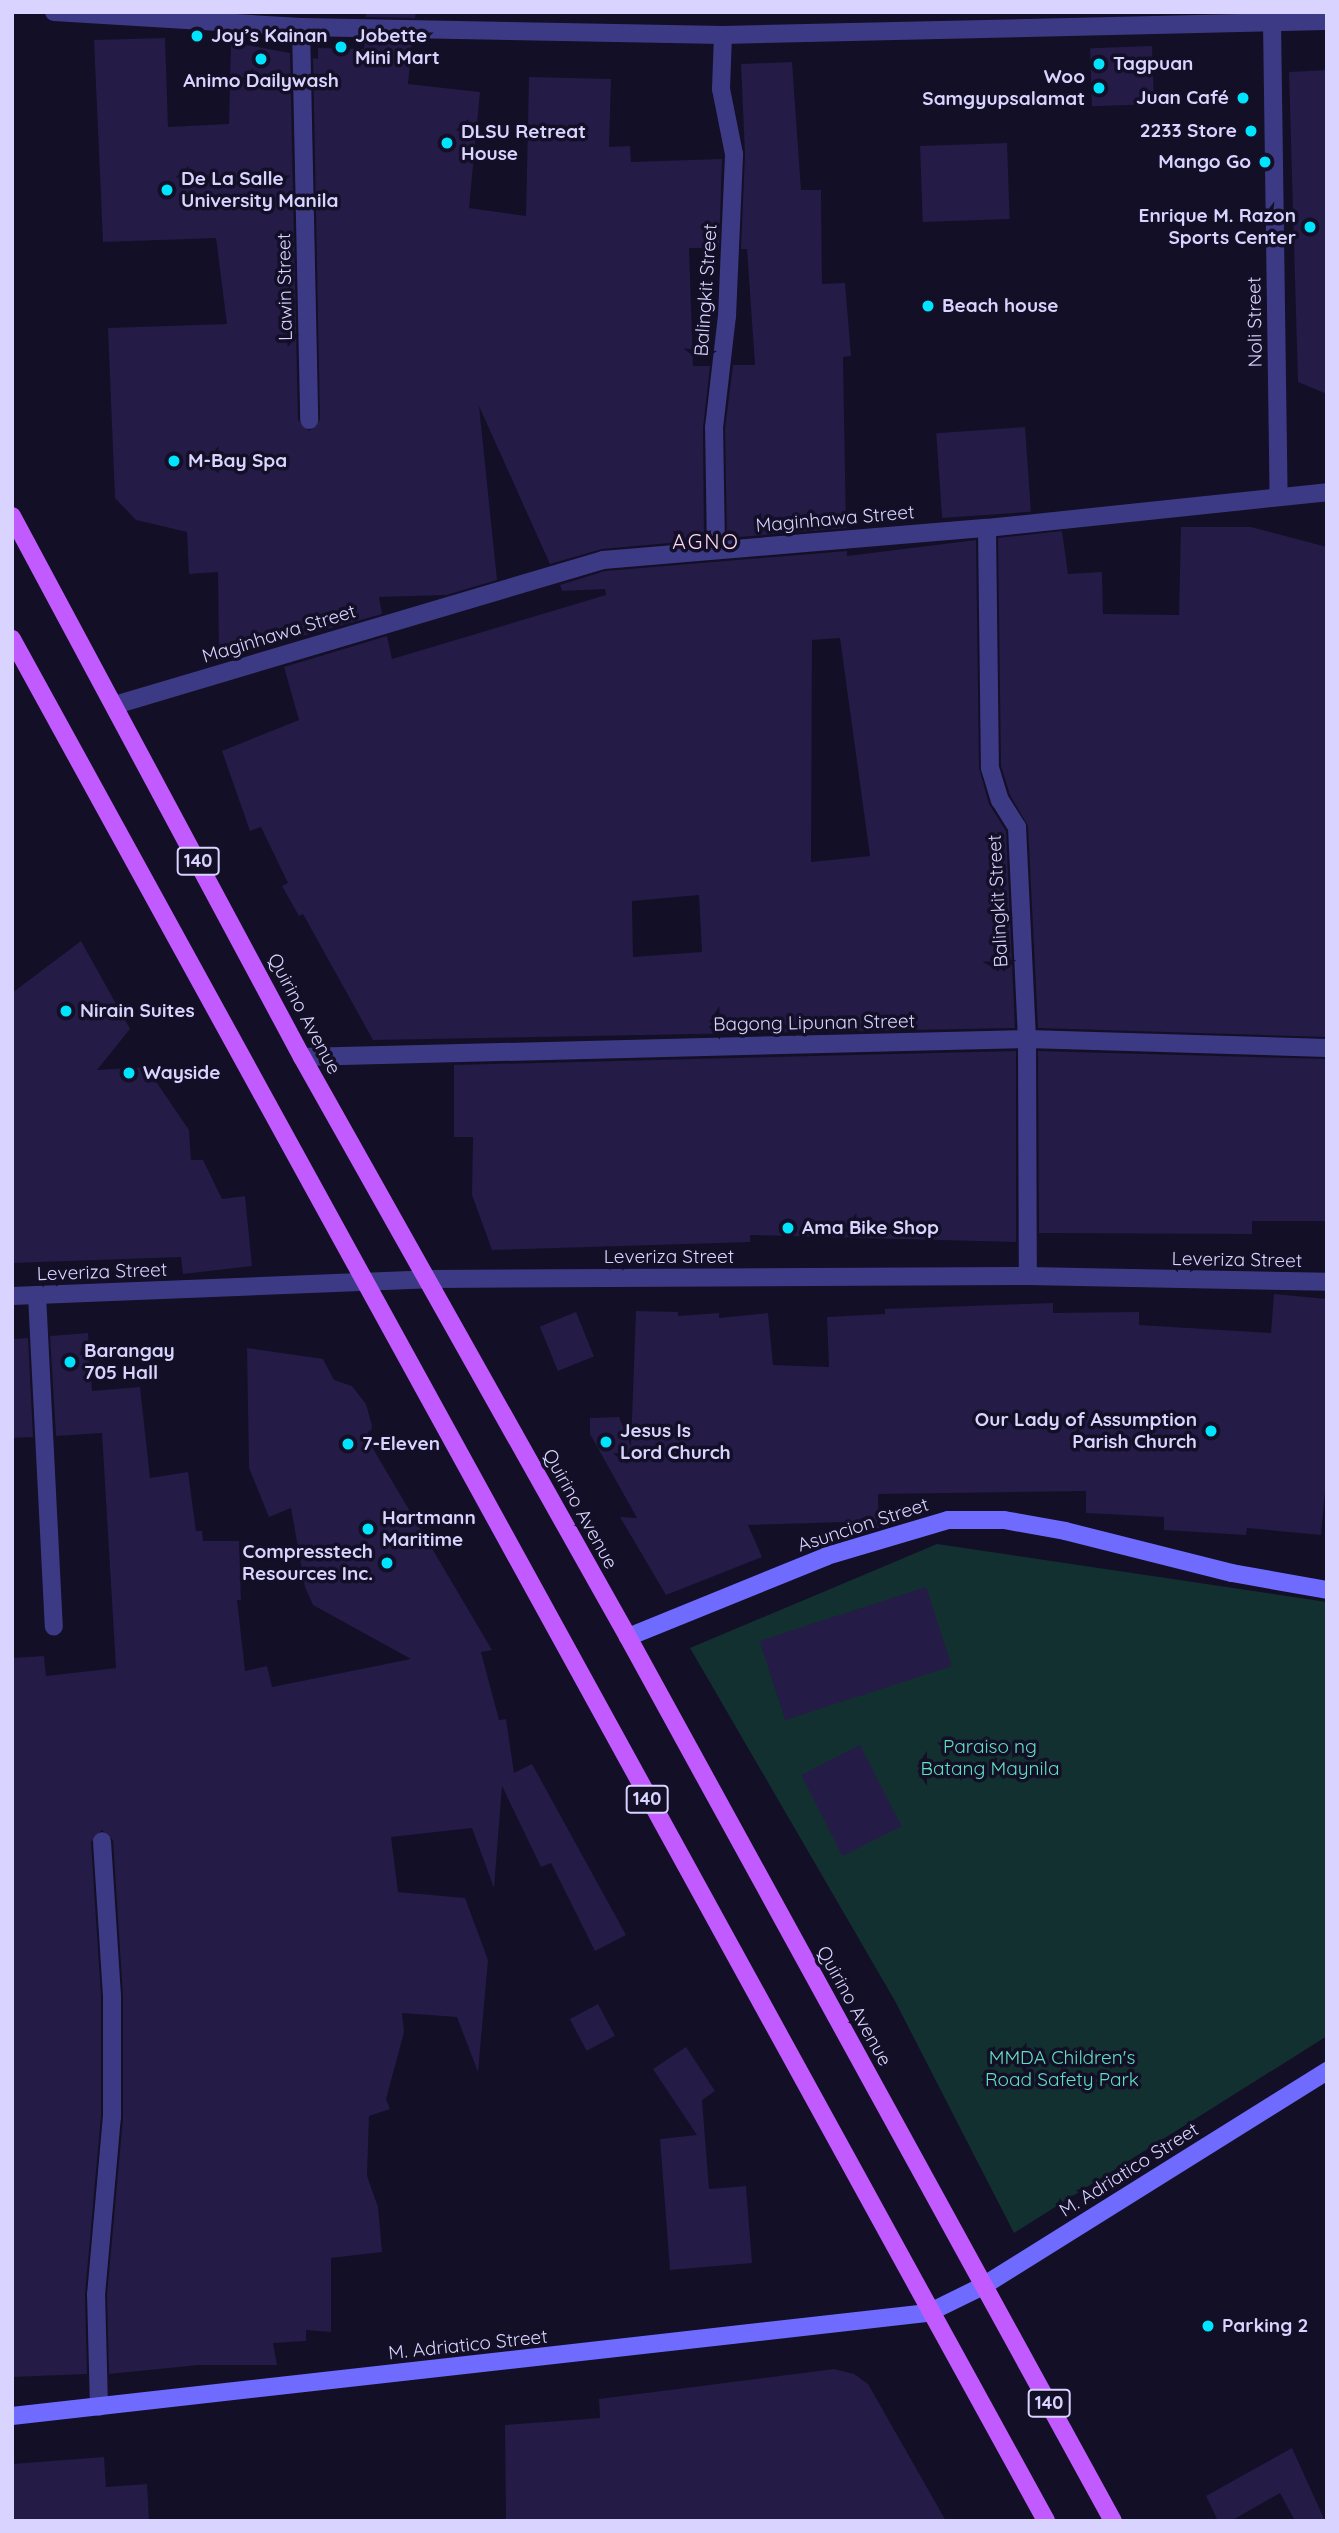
<!DOCTYPE html>
<html>
<head>
<meta charset="utf-8">
<style>
	body { margin:0 }
	#map { position:relative; width:1339px; height:2533px; overflow:hidden; background:#130f26; font-family:Quicksand,sans-serif }
	div>[style] { position:absolute }
	.green>* { inset:0; background:#12302f }
	.building>* { inset:0; background:#241b47; transform-origin:0 0 }
	.street>* { height:18px; margin:-9px; padding:0 9px; transform-origin:9px; border-radius:9px; background:#3d3a85 }
	.secondary>* { height:18px; margin:-9px; padding:0 9px; transform-origin:9px; border-radius:9px; background:#6f6bff }
	.primary>* { height:18px; margin:-9px; padding:0 9px; transform-origin:9px; border-radius:9px; background:#c25bff }
	.dots>* { width:19px; height:19px; translate:-50% -50%; box-sizing:border-box; border:4px solid #130f26; border-radius:50% }
	span { translate:-50% -50%; white-space:nowrap; text-align:center; line-height:1.15; -webkit-text-stroke:7px #130f26; paint-order:stroke }
	.shield-label span { padding:2px 5px; background:#130f26; border:2px solid; border-radius:5px; -webkit-text-stroke-width:0 }
	.shield-label { font-size:18px; color:#d9d4ff; font-weight:700 }
	.poi-label { font-size:19px; color:#d9d4ff; font-weight:700 }
	.left { translate:0 -50%; text-align:left }
	.right { translate:-100% -50%; text-align:right }
	.street-label { font-size:19px; color:#d9d4ff }
	.park-label { font-size:19px; color:#5fe0c0 }
	.neighbourhood-label { font-size:21px; color:#ffd6f0; letter-spacing:2px }
	.frame { position:absolute; inset:0; border:14px solid #d9d4ff; pointer-events:none }
</style>
</head>
<body>
<div id="map">
	<div class="green">
		<div style="clip-path:polygon(937px 1544px,1327px 1602px,1327px 2036px,1014px 2233px,895px 2001px,690px 1648px)"></div>
	</div>
	<div class="building">
		<div style="clip-path:polygon(366px 12px,416px 12px,415px 18px,366px 17px)"></div>
		<div style="clip-path:polygon(165px 38px,168px 127px,229px 124px,231px 42px,290px 53px,298px 420px,309px 431px,320px 420px,313px 58px,318px 59px,318px 48px,364px 49px,365px 40px,412px 40px,408px 84px,480px 92px,469px 208px,526px 216px,529px 77px,611px 79px,609px 147px,630px 146px,631px 162px,722px 159px,719px 248px,689px 248px,693px 366px,710px 366px,703px 428px,704px 540px,602px 549px,550px 564px,479px 406px,497px 580px,446px 595px,379px 597px,382px 614px,219px 659px,218px 572px,189px 574px,187px 532px,136px 520px,115px 498px,108px 328px,227px 324px,216px 238px,103px 242px,94px 40px)"></div>
		<div style="left:1152px;top:46px;width:58px;height:62px;rotate:88deg"></div>
		<div style="clip-path:polygon(792px 62px,801px 190px,821px 190px,822px 284px,845px 283px,851px 356px,843px 357px,846px 528px,727px 538px,725px 429px,733px 365px,755px 365px,747px 249px,741px 249px,745px 154px,741px 64px)"></div>
		<div style="clip-path:polygon(1327px 70px,1327px 394px,1298px 382px,1289px 72px)"></div>
		<div style="left:1007px;top:143px;width:76px;height:87px;rotate:88deg"></div>
		<div style="left:1025px;top:427px;width:85px;height:89px;rotate:86deg"></div>
		<div style="clip-path:polygon(1181px 527px,1251px 527px,1327px 547px,1327px 1037px,1038px 1028px,1028px 826px,1010px 795px,1001px 766px,998px 538px,1062px 531px,1068px 574px,1102px 572px,1103px 614px,1179px 615px)"></div>
		<div style="clip-path:polygon(evenodd,976px 540px,979px 768px,989px 804px,1006px 831px,1015px 1028px,373px 1040px,303px 914px,299px 916px,282px 886px,288px 883px,261px 827px,250px 831px,222px 751px,299px 720px,284px 667px,387px 636px,392px 659px,606px 595px,605px 589px,562px 591px,560px 585px,605px 571px,847px 551px,847px 556px,976px 540px,840px 638px,870px 856px,811px 862px,812px 640px,840px 638px,976px 540px,699px 895px,702px 952px,633px 957px,632px 901px,699px 895px)"></div>
		<div style="clip-path:polygon(81px 941px,130px 1029px,97px 1070px,146px 1067px,189px 1130px,191px 1160px,203px 1160px,222px 1199px,245px 1196px,252px 1266px,183px 1274px,181px 1257px,12px 1263px,12px 993px)"></div>
		<div style="clip-path:polygon(1016px 1051px,1016px 1242px,750px 1235px,750px 1242px,492px 1250px,472px 1195px,473px 1137px,454px 1137px,454px 1065px)"></div>
		<div style="clip-path:polygon(1038px 1051px,1327px 1059px,1327px 1221px,1252px 1221px,1252px 1234px,1039px 1233px)"></div>
		<div style="clip-path:polygon(1274px 1294px,1327px 1299px,1327px 1469px,1321px 1535px,1247px 1528px,1246px 1535px,1164px 1530px,1164px 1517px,1086px 1513px,1086px 1491px,878px 1494px,879px 1528px,847px 1529px,846px 1522px,748px 1525px,762px 1557px,666px 1595px,620px 1517px,637px 1518px,590px 1434px,590px 1418px,619px 1417px,631px 1446px,636px 1311px,678px 1312px,678px 1316px,719px 1313px,719px 1318px,768px 1313px,773px 1365px,829px 1367px,827px 1317px,885px 1314px,885px 1309px,1053px 1303px,1053px 1313px,1139px 1312px,1139px 1325px,1271px 1333px)"></div>
		<div style="left:576px;top:1312px;width:48px;height:39px;rotate:68deg"></div>
		<div style="clip-path:polygon(88px 1333px,92px 1391px,140px 1387px,150px 1478px,188px 1472px,196px 1531px,202px 1531px,203px 1541px,239px 1541px,241px 1600px,237px 1600px,245px 1671px,267px 1666px,272px 1687px,411px 1659px,313px 1605px,305px 1587px,291px 1508px,269px 1517px,249px 1468px,247px 1348px,323px 1359px,334px 1380px,352px 1386px,366px 1404px,372px 1426px,369px 1442px,492px 1650px,481px 1652px,499px 1720px,506px 1719px,514px 1773px,532px 1764px,626px 1935px,595px 1951px,551px 1863px,541px 1867px,502px 1786px,494px 1888px,472px 1828px,391px 1837px,398px 1892px,465px 1898px,488px 1960px,478px 2072px,457px 2017px,402px 2013px,404px 2032px,386px 2099px,390px 2109px,369px 2116px,367px 2176px,378px 2207px,382px 2252px,331px 2258px,331px 2332px,306px 2330px,306px 2341px,273px 2343px,277px 2365px,199px 2365px,109px 2374px,107px 2295px,123px 2118px,123px 1996px,113px 1840px,102px 1830px,91px 1842px,101px 1996px,101px 2116px,85px 2294px,87px 2374px,12px 2377px,12px 1658px,44px 1656px,46px 1676px,116px 1668px,102px 1433px,56px 1436px,50px 1336px)"></div>
		<div style="clip-path:polygon(28px 1338px,33px 1437px,12px 1438px,12px 1339px)"></div>
		<div style="left:926px;top:1587px;width:83px;height:175px;rotate:72deg"></div>
		<div style="left:860px;top:1745px;width:91px;height:66px;rotate:63deg"></div>
		<div style="left:598px;top:2004px;width:36px;height:32px;rotate:62deg"></div>
		<div style="clip-path:polygon(686px 2047px,715px 2091px,702px 2100px,709px 2189px,746px 2186px,752px 2263px,670px 2270px,660px 2139px,697px 2135px,653px 2069px)"></div>
		<div style="clip-path:polygon(834px 2369px,854px 2374px,868px 2384px,946px 2521px,506px 2521px,505px 2425px,600px 2418px,599px 2399px)"></div>
		<div style="clip-path:polygon(1292px 2448px,1325px 2521px,1295px 2521px,1280px 2493px,1231px 2521px,1218px 2521px,1206px 2496px)"></div>
		<div style="clip-path:polygon(104px 2457px,106px 2487px,147px 2484px,149px 2521px,12px 2521px,12px 2464px)"></div>
	</div>
	<div class="street">
		<div style="left:54px;top:12px;width:247px;rotate:3.5deg"></div>
		<div style="left:301px;top:27px;width:422px;rotate:1.1deg"></div>
		<div style="left:723px;top:35px;width:604px;rotate:-1.33deg"></div>
		<div style="left:1272px;top:22px;width:473px;rotate:89.2deg"></div>
		<div style="left:301px;top:27px;width:393px;rotate:88.8deg"></div>
		<div style="left:987px;top:528px;width:240px;rotate:89.3deg"></div>
		<div style="left:990px;top:768px;width:34px;rotate:73deg"></div>
		<div style="left:1000px;top:800px;width:32px;rotate:58deg"></div>
		<div style="left:1017px;top:827px;width:212px;rotate:87.3deg"></div>
		<div style="left:1027px;top:1039px;width:237px;rotate:89.8deg"></div>
		<div style="left:716px;top:550px;width:122px;rotate:-90.9deg"></div>
		<div style="left:714px;top:428px;width:113px;rotate:-83.4deg"></div>
		<div style="left:727px;top:316px;width:162px;rotate:-87.5deg"></div>
		<div style="left:734px;top:154px;width:66px;rotate:-101.3deg"></div>
		<div style="left:721px;top:89px;width:54px;rotate:-87.9deg"></div>
		<div style="left:115px;top:705px;width:509px;rotate:-16.55deg"></div>
		<div style="left:603px;top:560px;width:385px;rotate:-4.8deg"></div>
		<div style="left:987px;top:528px;width:342px;rotate:-6deg"></div>
		<div style="left:302px;top:1057px;width:725px;rotate:-1.42deg"></div>
		<div style="left:1027px;top:1039px;width:300px;rotate:1.7deg"></div>
		<div style="left:37px;top:1295px;width:332px;rotate:87.1deg"></div>
		<div style="left:12px;top:1296px;width:417px;rotate:-2.3deg"></div>
		<div style="left:429px;top:1279px;width:599px;rotate:-0.29deg"></div>
		<div style="left:1028px;top:1276px;width:299px;rotate:1.1deg"></div>
		<div style="left:99px;top:2407px;width:112px;rotate:-91.5deg"></div>
		<div style="left:96px;top:2295px;width:179px;rotate:-84.9deg"></div>
		<div style="left:112px;top:2117px;width:121px;rotate:-90deg"></div>
		<div style="left:112px;top:1996px;width:155px;rotate:-93.7deg"></div>
	</div>
	<div class="secondary">
		<div style="left:628px;top:1637px;width:215px;rotate:-22.1deg"></div>
		<div style="left:827px;top:1556px;width:126px;rotate:-16.6deg"></div>
		<div style="left:948px;top:1520px;width:56px"></div>
		<div style="left:1004px;top:1520px;width:62px;rotate:10.2deg"></div>
		<div style="left:1065px;top:1531px;width:172px;rotate:14.1deg"></div>
		<div style="left:1232px;top:1573px;width:97px;rotate:10.1deg"></div>
		<div style="left:12px;top:2416px;width:922px;rotate:-6.42deg"></div>
		<div style="left:928px;top:2313px;width:61px;rotate:-26.1deg"></div>
		<div style="left:983px;top:2286px;width:406px;rotate:-32deg"></div>
	</div>
	<div class="primary">
		<div style="left:12px;top:516px;width:614px;rotate:61.81deg"></div>
		<div style="left:302px;top:1057px;width:665px;rotate:60.66deg"></div>
		<div style="left:628px;top:1637px;width:1008px;rotate:61.25deg"></div>
		<div style="left:12px;top:639px;width:2147px;rotate:61.21deg"></div>
	</div>
	<div class="dots">
		<div style="left:197px;top:36px;background:#00e5ff"></div>
		<div style="left:341px;top:47px;background:#00e5ff"></div>
		<div style="left:261px;top:59px;background:#00e5ff"></div>
		<div style="left:1099px;top:64px;background:#00e5ff"></div>
		<div style="left:1099px;top:88px;background:#00e5ff"></div>
		<div style="left:1243px;top:98px;background:#00e5ff"></div>
		<div style="left:1251px;top:131px;background:#00e5ff"></div>
		<div style="left:447px;top:143px;background:#00e5ff"></div>
		<div style="left:1265px;top:162px;background:#00e5ff"></div>
		<div style="left:167px;top:190px;background:#00e5ff"></div>
		<div style="left:1310px;top:227px;background:#00e5ff"></div>
		<div style="left:928px;top:306px;background:#00e5ff"></div>
		<div style="left:174px;top:461px;background:#00e5ff"></div>
		<div style="left:66px;top:1011px;background:#00e5ff"></div>
		<div style="left:129px;top:1073px;background:#00e5ff"></div>
		<div style="left:788px;top:1228px;background:#00e5ff"></div>
		<div style="left:70px;top:1362px;background:#00e5ff"></div>
		<div style="left:1211px;top:1431px;background:#00e5ff"></div>
		<div style="left:606px;top:1442px;background:#00e5ff"></div>
		<div style="left:348px;top:1444px;background:#00e5ff"></div>
		<div style="left:368px;top:1529px;background:#00e5ff"></div>
		<div style="left:387px;top:1563px;background:#00e5ff"></div>
		<div style="left:1208px;top:2326px;background:#00e5ff"></div>
	</div>
	<div class="shield-label">
		<span style="left:198px;top:861px">140</span>
		<span style="left:647px;top:1799px">140</span>
		<span style="left:1049px;top:2403px">140</span>
	</div>
	<div class="poi-label">
		<span class="left" style="left:211px;top:36px">Joy’s Kainan</span>
		<span class="left" style="left:355px;top:47px">Jobette<br>Mini Mart</span>
		<span class="left" style="left:1113px;top:64px">Tagpuan</span>
		<span class="right" style="left:1085px;top:88px">Woo<br>Samgyupsalamat</span>
		<span style="left:261px;top:81px">Animo Dailywash</span>
		<span class="right" style="left:1229px;top:98px">Juan Café</span>
		<span class="right" style="left:1237px;top:131px">2233 Store</span>
		<span class="left" style="left:461px;top:143px">DLSU Retreat<br>House</span>
		<span class="right" style="left:1251px;top:162px">Mango Go</span>
		<span class="left" style="left:181px;top:190px">De La Salle<br>University Manila</span>
		<span class="right" style="left:1296px;top:227px">Enrique M. Razon<br>Sports Center</span>
		<span class="left" style="left:942px;top:306px">Beach house</span>
		<span class="left" style="left:188px;top:461px">M-Bay Spa</span>
		<span class="left" style="left:80px;top:1011px">Nirain Suites</span>
		<span class="left" style="left:143px;top:1073px">Wayside</span>
		<span class="left" style="left:802px;top:1228px">Ama Bike Shop</span>
		<span class="left" style="left:84px;top:1362px">Barangay<br>705 Hall</span>
		<span class="right" style="left:1197px;top:1431px">Our Lady of Assumption<br>Parish Church</span>
		<span class="left" style="left:620px;top:1442px">Jesus Is<br>Lord Church</span>
		<span class="left" style="left:362px;top:1444px">7-Eleven</span>
		<span class="left" style="left:382px;top:1529px">Hartmann<br>Maritime</span>
		<span class="right" style="left:373px;top:1563px">Compresstech<br>Resources Inc.</span>
		<span class="left" style="left:1222px;top:2326px">Parking 2</span>
	</div>
	<div class="street-label">
		<span style="left:285px;top:287px;rotate:-91deg">Lawin Street</span>
		<span style="left:706px;top:290px;rotate:-86deg">Balingkit Street</span>
		<span style="left:1255px;top:322px;rotate:-91deg">Noli Street</span>
		<span style="left:835px;top:519px;rotate:-5deg">Maginhawa Street</span>
		<span style="left:279px;top:634px;rotate:-17deg">Maginhawa Street</span>
		<span style="left:998px;top:901px;rotate:-93deg">Balingkit Street</span>
		<span style="left:304px;top:1014px;rotate:62deg">Quirino Avenue</span>
		<span style="left:814px;top:1023px;rotate:-1deg">Bagong Lipunan Street</span>
		<span style="left:669px;top:1257px">Leveriza Street</span>
		<span style="left:1237px;top:1260px;rotate:1deg">Leveriza Street</span>
		<span style="left:102px;top:1272px;rotate:-2deg">Leveriza Street</span>
		<span style="left:580px;top:1509px;rotate:61deg">Quirino Avenue</span>
		<span style="left:863px;top:1525px;rotate:-18deg">Asuncion Street</span>
		<span style="left:854px;top:2006px;rotate:61deg">Quirino Avenue</span>
		<span style="left:1129px;top:2170px;rotate:-32deg">M. Adriatico Street</span>
		<span style="left:468px;top:2345px;rotate:-6deg">M. Adriatico Street</span>
	</div>
	<div class="park-label">
		<span style="left:990px;top:1758px">Paraiso ng<br>Batang Maynila</span>
		<span style="left:1062px;top:2069px">MMDA Children's<br>Road Safety Park</span>
	</div>
	<div class="neighbourhood-label">
		<span style="left:706px;top:541px">AGNO</span>
	</div>
	<div class="frame"></div>
</div>
</body>
</html>
